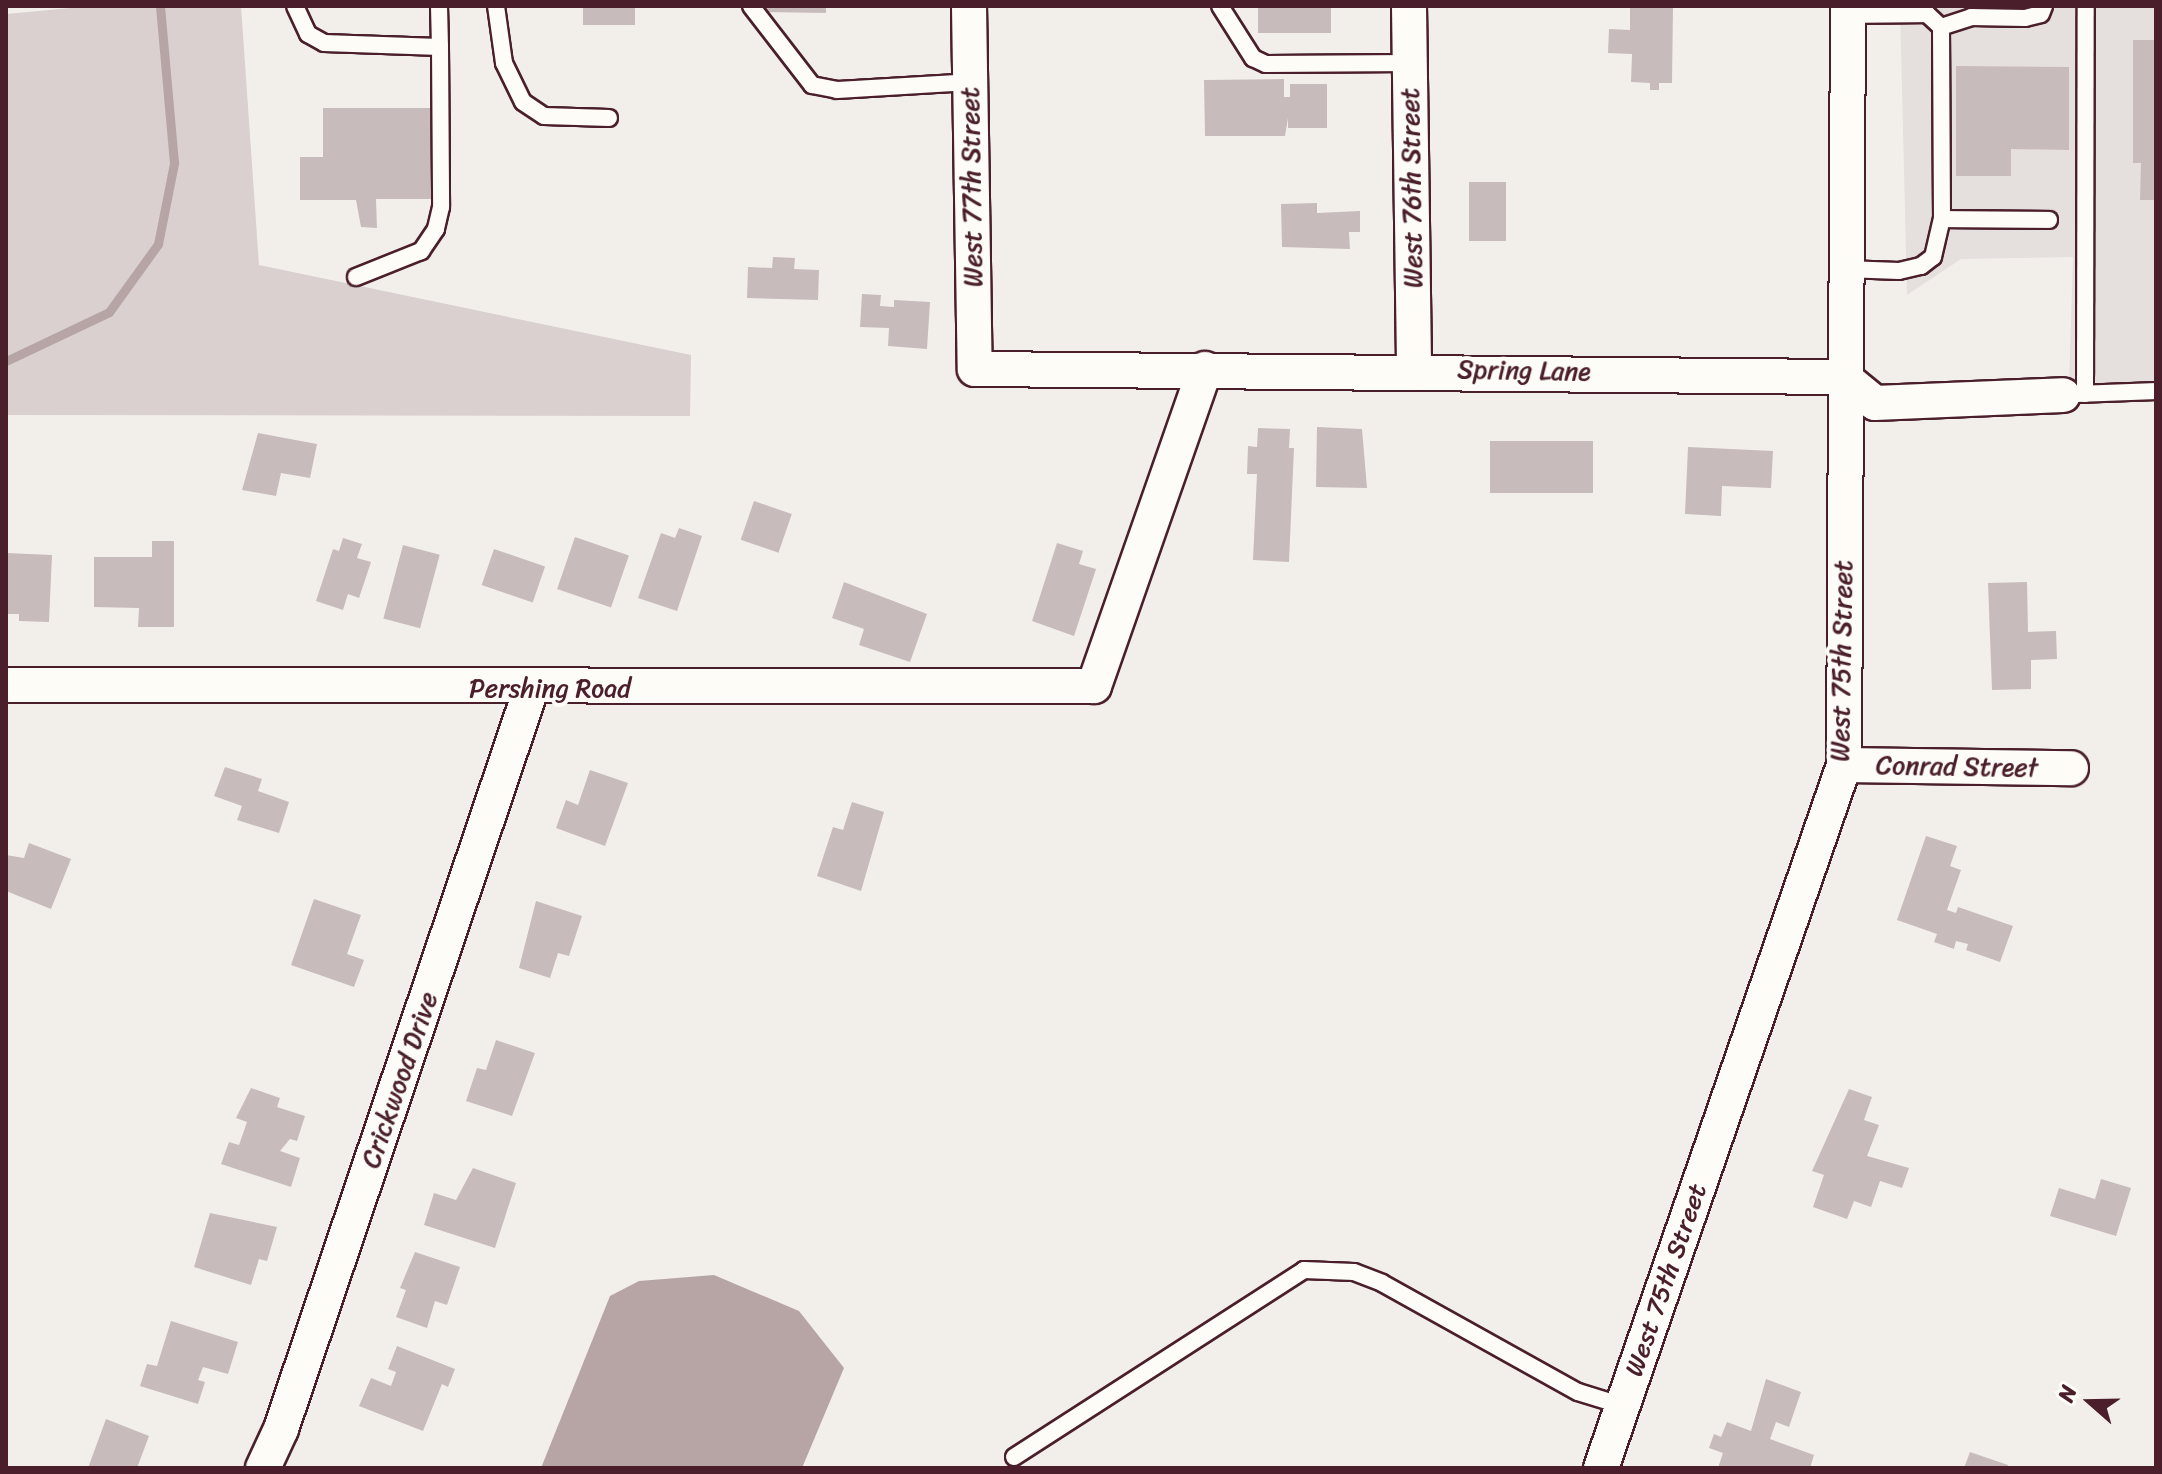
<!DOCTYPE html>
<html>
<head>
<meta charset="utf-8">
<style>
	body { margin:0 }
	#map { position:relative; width:2162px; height:1474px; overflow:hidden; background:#f2efeb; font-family:Sriracha,sans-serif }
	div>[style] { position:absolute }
	.built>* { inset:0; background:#e5dfdd }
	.green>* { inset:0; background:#d9d0cf }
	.water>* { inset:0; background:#b7a5a6 }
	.stream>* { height:9px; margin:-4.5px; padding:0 4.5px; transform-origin:4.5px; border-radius:4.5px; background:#b7a5a6 }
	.building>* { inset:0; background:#c8bbbb; transform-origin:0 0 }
	.roads { filter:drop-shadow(2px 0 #4a1f2b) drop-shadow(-2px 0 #4a1f2b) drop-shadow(0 2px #4a1f2b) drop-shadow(0 -2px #4a1f2b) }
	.lane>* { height:16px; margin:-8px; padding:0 8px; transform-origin:8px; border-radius:8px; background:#fdfcf7 }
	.street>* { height:34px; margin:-17px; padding:0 17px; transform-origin:17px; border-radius:17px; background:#fdfcf7 }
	span { translate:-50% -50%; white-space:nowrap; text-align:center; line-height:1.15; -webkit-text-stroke:8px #fdfcf7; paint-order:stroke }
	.street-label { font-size:26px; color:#4a1f2b }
	.frame { position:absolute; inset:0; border:8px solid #4a1f2b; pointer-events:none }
	.north { position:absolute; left:2050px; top:1362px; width:80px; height:80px; -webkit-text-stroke:6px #fdfcf7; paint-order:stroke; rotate:290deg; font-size:22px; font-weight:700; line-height:32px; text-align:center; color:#4a1f2b }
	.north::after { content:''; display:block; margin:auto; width:28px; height:36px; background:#4a1f2b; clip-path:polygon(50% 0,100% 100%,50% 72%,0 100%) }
</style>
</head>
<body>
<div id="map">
	<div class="built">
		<div style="clip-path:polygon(1900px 6px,2156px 6px,2156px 383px,2069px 385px,2073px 257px,1961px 259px,1907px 295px)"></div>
	</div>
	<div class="green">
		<div style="clip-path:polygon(92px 6px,241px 6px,259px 265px,691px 355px,690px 416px,6px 415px,6px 14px)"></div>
	</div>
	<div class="water">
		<div style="clip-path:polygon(714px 1275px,799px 1311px,844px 1368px,802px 1468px,541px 1468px,610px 1296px,639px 1281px)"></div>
	</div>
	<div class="stream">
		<div style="left:6px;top:361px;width:114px;rotate:-25.4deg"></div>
		<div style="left:109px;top:312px;width:84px;rotate:-54.2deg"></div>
		<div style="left:158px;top:244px;width:83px;rotate:-78.8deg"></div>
		<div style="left:174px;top:163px;width:158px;rotate:-95.1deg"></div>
	</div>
	<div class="building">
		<div style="left:583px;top:6px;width:52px;height:19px"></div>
		<div style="clip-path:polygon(763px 6px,826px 6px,826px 13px,763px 12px)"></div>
		<div style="left:1258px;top:6px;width:73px;height:27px"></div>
		<div style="clip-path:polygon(1630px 7px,1673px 8px,1672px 83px,1659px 83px,1659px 90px,1650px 90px,1650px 83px,1631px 82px,1632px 54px,1608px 53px,1609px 29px,1630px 30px)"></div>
		<div style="clip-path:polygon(2133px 40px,2156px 40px,2156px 200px,2140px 200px,2141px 163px,2133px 163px)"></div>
		<div style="clip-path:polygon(1956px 66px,2069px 67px,2069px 150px,2011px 149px,2011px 176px,1956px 176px)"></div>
		<div style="clip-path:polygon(1284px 79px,1284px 97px,1290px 97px,1290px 84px,1327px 84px,1327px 128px,1288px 128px,1288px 118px,1285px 136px,1205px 136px,1204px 80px)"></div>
		<div style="clip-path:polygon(323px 108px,434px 108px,434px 199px,376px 199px,377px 228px,361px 227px,356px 200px,300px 200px,300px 157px,323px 157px)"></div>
		<div style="left:1469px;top:182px;width:37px;height:59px"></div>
		<div style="clip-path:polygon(1317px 203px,1317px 213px,1360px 211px,1360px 232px,1349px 232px,1350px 249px,1282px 247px,1281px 204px)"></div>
		<div style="clip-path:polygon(773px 257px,795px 258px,794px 269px,819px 270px,818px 300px,747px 298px,748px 267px,772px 268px)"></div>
		<div style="clip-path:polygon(862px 294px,881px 295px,880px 306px,894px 307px,894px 300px,930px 302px,927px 349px,888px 346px,889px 328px,860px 327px)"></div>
		<div style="clip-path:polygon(1317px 427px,1362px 429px,1367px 488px,1316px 487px)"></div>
		<div style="clip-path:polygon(1258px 428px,1290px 429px,1289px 448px,1294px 448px,1289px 562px,1253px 560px,1257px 474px,1247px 474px,1248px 446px,1257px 447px)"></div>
		<div style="clip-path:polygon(258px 433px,317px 444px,310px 478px,281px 473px,276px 496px,242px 490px)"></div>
		<div style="left:1593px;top:441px;width:52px;height:103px;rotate:90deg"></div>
		<div style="clip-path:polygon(1688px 447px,1773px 451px,1771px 488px,1722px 486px,1721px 516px,1685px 514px)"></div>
		<div style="left:754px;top:501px;width:40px;height:41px;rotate:19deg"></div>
		<div style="clip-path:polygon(679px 528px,702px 536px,677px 611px,638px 598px,661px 533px,675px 538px)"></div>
		<div style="left:575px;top:537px;width:57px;height:55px;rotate:19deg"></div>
		<div style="clip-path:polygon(343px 538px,362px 544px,357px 558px,371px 562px,359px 598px,348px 594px,343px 610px,316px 601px,333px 549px,339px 551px)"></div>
		<div style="clip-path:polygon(152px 541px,174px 541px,174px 627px,138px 627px,139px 608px,94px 607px,94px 557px,152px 557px)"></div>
		<div style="clip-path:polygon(1057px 543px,1083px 551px,1079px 564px,1096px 569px,1074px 636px,1032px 621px)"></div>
		<div style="left:403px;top:545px;width:38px;height:76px;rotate:15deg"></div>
		<div style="left:494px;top:549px;width:54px;height:38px;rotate:19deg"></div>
		<div style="clip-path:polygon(6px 553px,52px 555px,49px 622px,19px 621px,19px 614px,6px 614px)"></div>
		<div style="clip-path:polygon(844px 582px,927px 614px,910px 662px,859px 645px,864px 629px,832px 618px)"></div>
		<div style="clip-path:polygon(2027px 582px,2028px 632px,2056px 631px,2057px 659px,2031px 660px,2031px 689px,1992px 690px,1988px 583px)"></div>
		<div style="clip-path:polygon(225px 767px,262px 779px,258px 791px,289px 802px,279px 833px,237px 820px,242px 806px,214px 796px)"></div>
		<div style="clip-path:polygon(590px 770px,628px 783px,605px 846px,556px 828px,566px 800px,578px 805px)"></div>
		<div style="clip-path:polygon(852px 802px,884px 812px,861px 891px,817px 876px,833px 827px,843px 830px)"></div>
		<div style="clip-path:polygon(1926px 836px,1957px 846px,1950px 866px,1961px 870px,1947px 910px,1956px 913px,1958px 907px,2013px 926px,2000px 962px,1966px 950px,1968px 944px,1956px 941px,1954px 949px,1934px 942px,1937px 934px,1897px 920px)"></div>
		<div style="clip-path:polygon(29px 843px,71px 859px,51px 909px,6px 891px,6px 855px,24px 858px)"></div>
		<div style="clip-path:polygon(314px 899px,361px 915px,347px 954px,364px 960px,354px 987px,291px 965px)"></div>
		<div style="clip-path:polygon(536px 901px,582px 916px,569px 956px,558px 953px,550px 978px,519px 968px)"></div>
		<div style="clip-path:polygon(496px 1040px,535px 1053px,512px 1116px,466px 1101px,477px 1068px,486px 1070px)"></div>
		<div style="clip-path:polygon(251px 1088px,280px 1098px,277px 1107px,305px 1116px,297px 1141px,290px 1139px,280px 1151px,300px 1158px,291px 1187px,221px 1164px,229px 1142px,239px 1145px,247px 1122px,236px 1118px)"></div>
		<div style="clip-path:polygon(1849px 1089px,1872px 1097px,1864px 1120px,1879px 1125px,1867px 1156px,1909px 1168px,1902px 1188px,1880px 1181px,1871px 1207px,1854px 1201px,1847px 1219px,1813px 1207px,1824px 1175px,1812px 1171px)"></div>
		<div style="clip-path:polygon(473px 1168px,516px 1183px,495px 1248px,424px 1225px,434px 1193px,456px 1200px)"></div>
		<div style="clip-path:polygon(2101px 1179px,2131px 1188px,2116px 1236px,2050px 1216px,2059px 1188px,2095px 1199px)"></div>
		<div style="clip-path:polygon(210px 1213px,277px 1227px,267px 1261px,259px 1259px,251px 1285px,194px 1267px)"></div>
		<div style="clip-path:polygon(415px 1252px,460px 1267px,447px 1305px,435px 1301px,427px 1328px,396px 1317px,406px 1290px,400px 1288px)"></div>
		<div style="clip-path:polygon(171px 1321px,238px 1342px,228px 1374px,203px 1367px,198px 1380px,205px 1382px,198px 1404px,140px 1386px,147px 1364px,157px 1366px)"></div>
		<div style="clip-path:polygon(397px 1346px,455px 1369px,448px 1387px,442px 1384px,423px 1431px,359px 1406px,371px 1378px,391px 1386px,396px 1372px,388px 1369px)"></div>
		<div style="clip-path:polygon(1766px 1379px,1801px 1392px,1789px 1427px,1776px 1422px,1770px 1439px,1814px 1455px,1810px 1468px,1718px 1468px,1723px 1453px,1709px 1448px,1714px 1434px,1721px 1437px,1727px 1422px,1751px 1431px)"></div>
		<div style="clip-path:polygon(106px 1419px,149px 1436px,137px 1468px,88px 1468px)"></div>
		<div style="clip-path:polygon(1970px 1452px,2008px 1465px,2007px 1468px,1964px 1468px)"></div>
	</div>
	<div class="roads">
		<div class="lane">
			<div style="left:295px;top:6px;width:31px;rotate:65deg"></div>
			<div style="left:308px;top:34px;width:18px;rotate:29deg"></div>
			<div style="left:324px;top:43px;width:116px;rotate:2deg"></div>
			<div style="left:440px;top:47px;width:160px;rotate:89.6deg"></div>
			<div style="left:441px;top:207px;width:23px;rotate:103deg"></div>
			<div style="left:436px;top:229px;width:27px;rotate:124deg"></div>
			<div style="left:421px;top:251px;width:70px;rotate:158.2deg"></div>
			<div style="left:439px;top:6px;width:41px;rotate:88.6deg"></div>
			<div style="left:496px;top:6px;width:58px;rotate:82deg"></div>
			<div style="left:504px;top:63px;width:43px;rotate:64deg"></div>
			<div style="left:523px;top:102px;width:25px;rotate:34deg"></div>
			<div style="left:544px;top:116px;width:65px;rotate:1.8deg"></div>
			<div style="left:751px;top:6px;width:100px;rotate:52.3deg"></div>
			<div style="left:812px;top:85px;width:25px;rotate:11deg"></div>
			<div style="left:837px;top:90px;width:133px;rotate:-3.4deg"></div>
			<div style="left:1220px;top:6px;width:62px;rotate:57.6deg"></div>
			<div style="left:1253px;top:58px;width:14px;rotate:25deg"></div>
			<div style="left:1266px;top:64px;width:144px;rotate:-0.4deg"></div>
			<div style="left:1941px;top:27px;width:32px;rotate:-18deg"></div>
			<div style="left:1971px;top:17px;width:54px;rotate:1.1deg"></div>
			<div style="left:2025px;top:18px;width:16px;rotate:-14deg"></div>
			<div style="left:2041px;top:14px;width:9px;rotate:-69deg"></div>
			<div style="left:1942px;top:219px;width:107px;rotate:0.5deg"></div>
			<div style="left:1845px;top:269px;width:54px;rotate:2.1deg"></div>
			<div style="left:1899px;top:271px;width:23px;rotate:-13deg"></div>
			<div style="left:1921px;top:266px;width:15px;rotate:-37deg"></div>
			<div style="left:1933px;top:257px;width:39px;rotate:-77deg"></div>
			<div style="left:1942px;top:219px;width:192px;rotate:-90.3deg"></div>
			<div style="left:1941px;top:27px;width:19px;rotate:-137deg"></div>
			<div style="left:1927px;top:14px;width:79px;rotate:179.3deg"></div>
			<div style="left:2078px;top:394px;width:78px;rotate:-2.2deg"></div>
			<div style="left:2085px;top:394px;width:388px;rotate:-89.9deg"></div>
			<div style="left:1014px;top:1457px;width:345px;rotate:-32.8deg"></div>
			<div style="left:1304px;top:1270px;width:50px;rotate:2.3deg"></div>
			<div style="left:1354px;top:1272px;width:30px;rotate:21deg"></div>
			<div style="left:1382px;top:1283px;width:224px;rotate:29.1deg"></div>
			<div style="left:1578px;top:1392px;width:47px;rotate:17.3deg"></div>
		</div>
		<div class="street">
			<div style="left:969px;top:6px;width:363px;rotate:89.1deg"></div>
			<div style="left:975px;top:369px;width:868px;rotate:0.53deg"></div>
			<div style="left:1843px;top:377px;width:41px;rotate:39.1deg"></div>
			<div style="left:1875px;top:403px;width:188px;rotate:-2.4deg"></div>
			<div style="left:1409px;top:6px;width:363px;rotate:89.2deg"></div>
			<div style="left:6px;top:685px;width:1088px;rotate:0.05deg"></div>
			<div style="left:1094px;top:686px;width:336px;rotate:-70.7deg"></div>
			<div style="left:1844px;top:765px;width:227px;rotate:0.8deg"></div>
			<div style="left:263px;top:1468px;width:43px;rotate:-65.2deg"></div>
			<div style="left:281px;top:1429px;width:781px;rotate:-71.33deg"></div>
			<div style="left:1601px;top:1468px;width:744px;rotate:-70.93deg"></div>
			<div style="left:1844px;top:765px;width:759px;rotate:-89.7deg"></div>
		</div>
	</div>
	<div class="street-label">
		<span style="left:972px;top:187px;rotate:-91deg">West 77th Street</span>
		<span style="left:1412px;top:188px;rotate:-91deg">West 76th Street</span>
		<span style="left:1524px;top:371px;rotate:1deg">Spring Lane</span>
		<span style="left:1842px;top:661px;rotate:-89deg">West 75th Street</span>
		<span style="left:550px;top:689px">Pershing Road</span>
		<span style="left:1957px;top:767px;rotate:1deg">Conrad Street</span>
		<span style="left:400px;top:1080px;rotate:-71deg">Crickwood Drive</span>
		<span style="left:1666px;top:1280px;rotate:-71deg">West 75th Street</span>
	</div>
	<div class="frame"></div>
	<div class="north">N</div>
</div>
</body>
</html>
